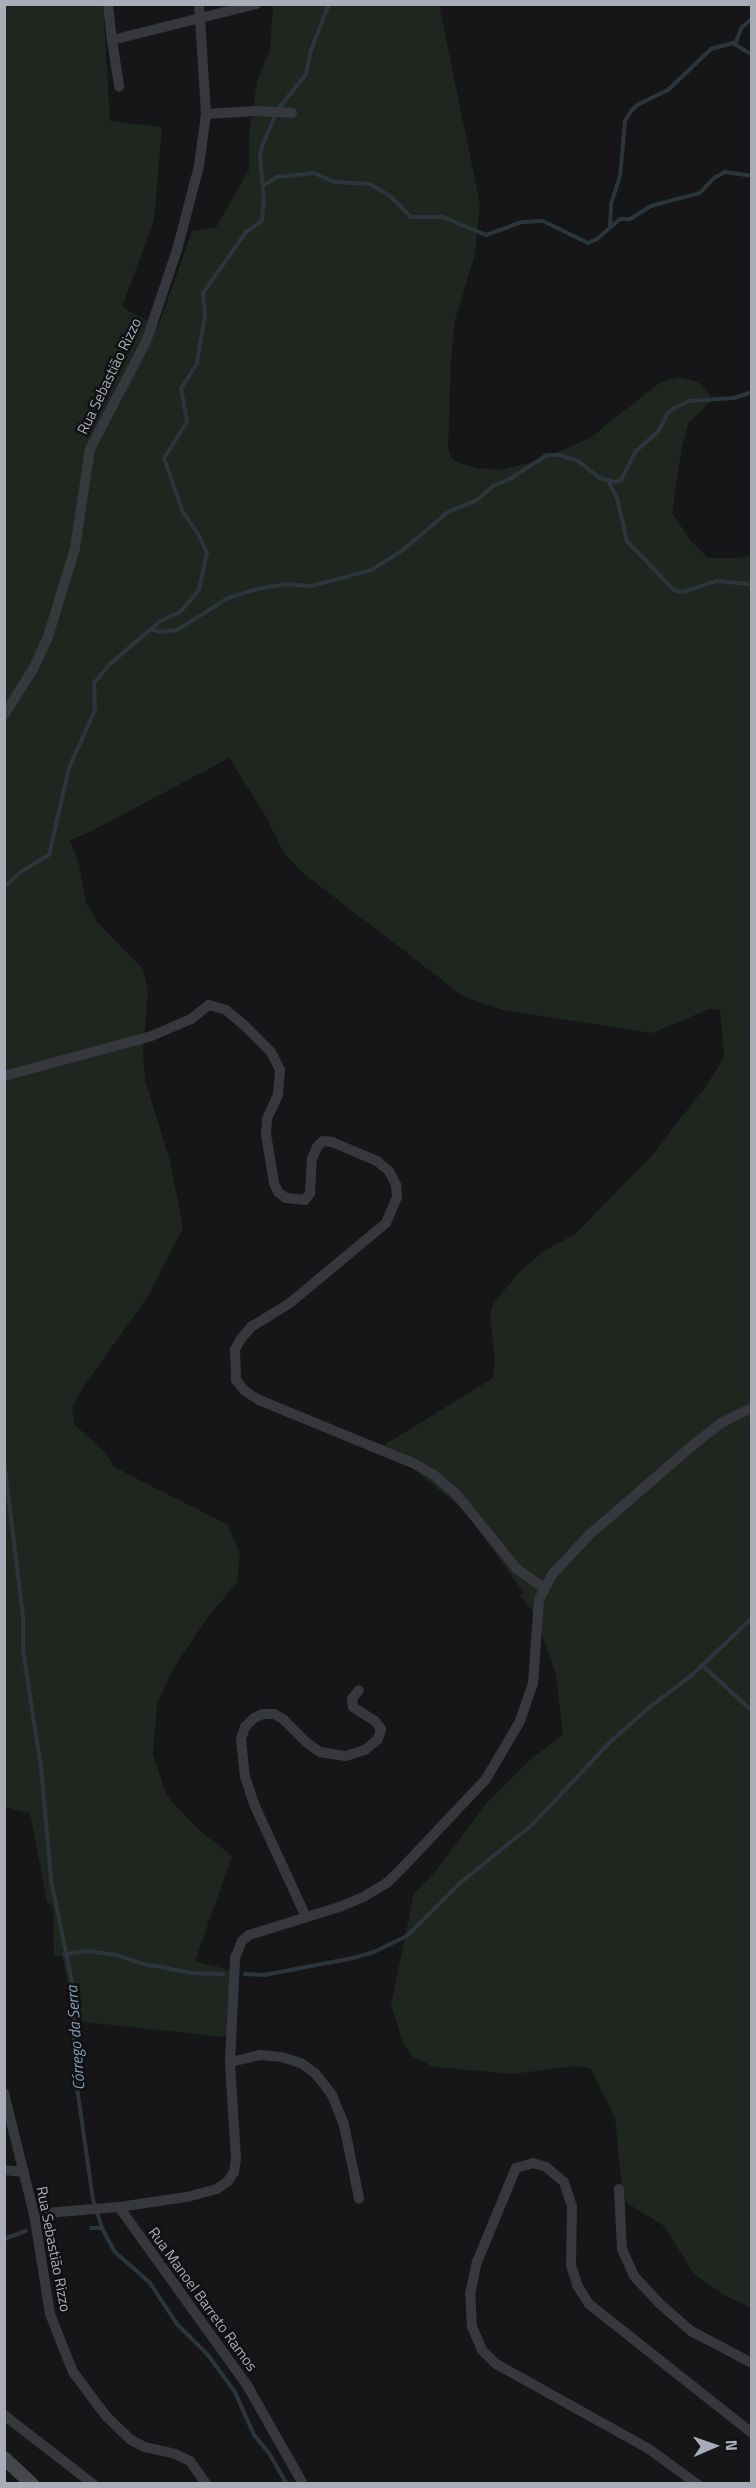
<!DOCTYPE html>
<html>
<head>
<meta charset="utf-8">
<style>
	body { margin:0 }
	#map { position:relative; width:756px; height:2488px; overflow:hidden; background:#161618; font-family:"Titillium Web",sans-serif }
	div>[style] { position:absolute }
	.green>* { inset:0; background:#1e261f }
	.stream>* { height:4px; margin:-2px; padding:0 2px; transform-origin:2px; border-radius:2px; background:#2c353c }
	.street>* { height:10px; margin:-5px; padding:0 5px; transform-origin:5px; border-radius:5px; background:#37383d }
	.secondary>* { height:14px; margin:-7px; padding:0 7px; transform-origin:7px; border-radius:7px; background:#45474d }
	span { translate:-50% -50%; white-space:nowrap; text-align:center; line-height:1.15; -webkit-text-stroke:5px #111113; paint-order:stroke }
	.street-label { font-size:15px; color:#a8adb8 }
	.water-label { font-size:16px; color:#7f9bb3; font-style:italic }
	.frame { position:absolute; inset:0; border:6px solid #a8adb8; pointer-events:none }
	.north { position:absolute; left:684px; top:2416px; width:60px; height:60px; -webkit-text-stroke:4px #111113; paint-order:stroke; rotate:88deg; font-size:16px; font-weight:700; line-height:24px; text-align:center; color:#a8adb8 }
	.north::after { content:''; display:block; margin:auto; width:21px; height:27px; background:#a8adb8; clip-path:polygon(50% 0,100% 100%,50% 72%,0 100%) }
</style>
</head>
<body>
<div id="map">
	<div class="green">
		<div style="clip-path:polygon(5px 5px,103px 5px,110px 121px,162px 127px,154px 220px,122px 307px,158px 327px,192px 231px,216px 227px,249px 170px,249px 133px,257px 82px,270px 50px,273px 5px,439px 5px,480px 204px,475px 254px,455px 320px,451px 360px,448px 448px,451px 457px,456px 462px,477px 468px,500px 470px,540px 460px,590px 438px,658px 384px,678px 377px,698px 382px,711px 396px,709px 403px,689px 422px,682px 446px,672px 513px,691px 541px,708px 558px,741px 558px,751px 554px,751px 2308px,724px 2295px,694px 2274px,664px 2226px,627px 2203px,622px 2189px,615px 2118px,591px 2069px,575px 2066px,513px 2074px,434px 2067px,412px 2056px,403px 2043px,391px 2005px,414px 1893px,433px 1874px,485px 1805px,531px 1759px,563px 1735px,556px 1675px,536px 1616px,520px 1595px,524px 1593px,465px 1511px,384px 1445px,493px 1378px,495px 1361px,490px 1315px,493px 1304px,521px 1270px,543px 1252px,575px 1234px,649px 1159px,706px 1086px,722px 1061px,724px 1053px,720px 1010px,709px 1009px,652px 1033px,502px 1010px,463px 996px,303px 873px,284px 853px,264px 813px,229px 758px,88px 833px,70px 840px,79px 865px,86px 903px,98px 923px,143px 969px,148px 991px,143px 1050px,145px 1080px,170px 1161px,183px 1228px,148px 1296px,78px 1395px,72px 1409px,75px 1425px,104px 1451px,114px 1467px,228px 1525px,240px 1554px,237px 1582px,206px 1620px,173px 1669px,157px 1704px,153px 1754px,167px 1796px,198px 1829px,232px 1856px,195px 1961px,237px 1972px,233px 2038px,75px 2021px,62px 1955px,54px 1956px,53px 1907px,47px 1902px,30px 1813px,5px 1807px)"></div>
	</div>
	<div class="stream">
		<div style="left:735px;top:44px;width:18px;rotate:-68deg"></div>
		<div style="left:742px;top:27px;width:13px;rotate:-39deg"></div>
		<div style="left:263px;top:186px;width:17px;rotate:-33deg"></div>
		<div style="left:277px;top:177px;width:37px;rotate:-6deg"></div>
		<div style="left:314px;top:173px;width:22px;rotate:24deg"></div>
		<div style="left:334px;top:182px;width:36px;rotate:3deg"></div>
		<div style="left:370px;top:184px;width:23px;rotate:31deg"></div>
		<div style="left:390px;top:196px;width:30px;rotate:45deg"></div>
		<div style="left:411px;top:217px;width:32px"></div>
		<div style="left:443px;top:217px;width:47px;rotate:22.7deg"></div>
		<div style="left:486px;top:235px;width:38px;rotate:-20deg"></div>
		<div style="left:522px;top:222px;width:21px;rotate:-3deg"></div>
		<div style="left:543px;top:221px;width:50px;rotate:26.1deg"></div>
		<div style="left:588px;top:243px;width:10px;rotate:-24deg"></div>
		<div style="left:597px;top:239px;width:30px;rotate:-41deg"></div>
		<div style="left:620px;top:219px;width:10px"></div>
		<div style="left:630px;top:219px;width:25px;rotate:-32deg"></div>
		<div style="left:651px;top:206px;width:51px;rotate:-14.9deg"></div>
		<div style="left:700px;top:193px;width:21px;rotate:-47deg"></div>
		<div style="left:714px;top:178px;width:13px;rotate:-29deg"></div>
		<div style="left:725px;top:172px;width:27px;rotate:8deg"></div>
		<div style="left:610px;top:226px;width:22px;rotate:-87deg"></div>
		<div style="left:611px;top:204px;width:28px;rotate:-72deg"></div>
		<div style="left:620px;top:177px;width:56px;rotate:-84.9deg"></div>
		<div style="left:625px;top:121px;width:12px;rotate:-59deg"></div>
		<div style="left:631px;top:111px;width:8px;rotate:-45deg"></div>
		<div style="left:637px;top:105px;width:34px;rotate:-26deg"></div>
		<div style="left:668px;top:90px;width:59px;rotate:-43.6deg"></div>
		<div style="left:711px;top:49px;width:23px;rotate:-15deg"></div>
		<div style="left:733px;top:43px;width:22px;rotate:32deg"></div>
		<div style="left:609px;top:482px;width:18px;rotate:63deg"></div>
		<div style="left:617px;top:498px;width:44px;rotate:76.9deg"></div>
		<div style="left:627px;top:541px;width:68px;rotate:46.2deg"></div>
		<div style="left:674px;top:590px;width:9px;rotate:13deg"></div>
		<div style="left:683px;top:592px;width:35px;rotate:-18deg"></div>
		<div style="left:716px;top:581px;width:36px;rotate:5deg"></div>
		<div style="left:152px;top:630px;width:9px;rotate:13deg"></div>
		<div style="left:161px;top:632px;width:16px;rotate:-7deg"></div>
		<div style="left:177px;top:630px;width:60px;rotate:-32.1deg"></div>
		<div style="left:228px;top:598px;width:31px;rotate:-17deg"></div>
		<div style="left:258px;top:589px;width:28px;rotate:-10deg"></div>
		<div style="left:286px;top:584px;width:25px;rotate:5deg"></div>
		<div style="left:311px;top:586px;width:62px;rotate:-14.9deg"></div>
		<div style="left:371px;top:570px;width:31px;rotate:-31deg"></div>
		<div style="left:398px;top:554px;width:65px;rotate:-40deg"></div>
		<div style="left:448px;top:512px;width:31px;rotate:-22deg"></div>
		<div style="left:477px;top:500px;width:21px;rotate:-41deg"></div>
		<div style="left:493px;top:486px;width:18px;rotate:-22deg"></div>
		<div style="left:510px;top:479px;width:44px;rotate:-33deg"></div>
		<div style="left:547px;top:455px;width:12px"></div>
		<div style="left:559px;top:455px;width:20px;rotate:18deg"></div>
		<div style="left:578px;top:461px;width:28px;rotate:38deg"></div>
		<div style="left:600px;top:478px;width:16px;rotate:14deg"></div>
		<div style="left:616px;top:482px;width:5px;rotate:-22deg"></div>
		<div style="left:621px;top:480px;width:33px;rotate:-63deg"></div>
		<div style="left:636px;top:451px;width:29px;rotate:-41deg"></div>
		<div style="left:658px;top:432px;width:20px;rotate:-63deg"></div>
		<div style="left:667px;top:414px;width:9px;rotate:-41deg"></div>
		<div style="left:674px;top:408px;width:17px;rotate:-25deg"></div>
		<div style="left:689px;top:401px;width:45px;rotate:-3.8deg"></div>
		<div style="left:734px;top:398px;width:19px;rotate:-18deg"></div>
		<div style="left:4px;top:887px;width:24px;rotate:-42deg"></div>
		<div style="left:22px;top:871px;width:31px;rotate:-31deg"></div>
		<div style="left:49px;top:855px;width:89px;rotate:-77.1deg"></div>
		<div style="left:69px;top:768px;width:64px;rotate:-65.9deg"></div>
		<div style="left:95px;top:710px;width:27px;rotate:-92deg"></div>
		<div style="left:94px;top:683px;width:25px;rotate:-50deg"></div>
		<div style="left:110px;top:664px;width:65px;rotate:-40.6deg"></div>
		<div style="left:159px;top:622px;width:23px;rotate:-25deg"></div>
		<div style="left:180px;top:612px;width:29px;rotate:-49deg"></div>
		<div style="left:199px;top:590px;width:38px;rotate:-78deg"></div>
		<div style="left:207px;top:553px;width:17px;rotate:-114deg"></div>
		<div style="left:200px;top:537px;width:30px;rotate:-124deg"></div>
		<div style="left:183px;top:512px;width:57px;rotate:-109.4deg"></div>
		<div style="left:164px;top:458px;width:43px;rotate:-57.4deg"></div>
		<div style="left:187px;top:422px;width:34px;rotate:-100deg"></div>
		<div style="left:181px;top:389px;width:31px;rotate:-58deg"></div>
		<div style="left:197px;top:363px;width:49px;rotate:-80.5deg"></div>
		<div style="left:205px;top:315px;width:22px;rotate:-95deg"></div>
		<div style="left:203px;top:293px;width:75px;rotate:-54.8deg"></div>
		<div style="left:246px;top:232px;width:19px;rotate:-35deg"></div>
		<div style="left:262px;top:221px;width:21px;rotate:-85deg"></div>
		<div style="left:264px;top:200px;width:45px;rotate:-95.1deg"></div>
		<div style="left:260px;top:155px;width:11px;rotate:-75deg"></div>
		<div style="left:263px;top:144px;width:38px;rotate:-67deg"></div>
		<div style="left:278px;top:109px;width:45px;rotate:-51.3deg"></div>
		<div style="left:306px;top:74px;width:25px;rotate:-78deg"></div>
		<div style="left:311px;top:50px;width:49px;rotate:-68.6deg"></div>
		<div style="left:4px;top:1305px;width:29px;rotate:90deg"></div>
		<div style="left:4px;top:1460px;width:159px;rotate:83.1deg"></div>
		<div style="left:23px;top:1618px;width:32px;rotate:90deg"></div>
		<div style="left:23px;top:1650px;width:118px;rotate:81.3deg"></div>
		<div style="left:41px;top:1767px;width:113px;rotate:84.9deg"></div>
		<div style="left:51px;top:1880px;width:113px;rotate:78.3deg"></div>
		<div style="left:74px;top:1991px;width:75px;rotate:90deg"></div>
		<div style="left:74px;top:2066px;width:134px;rotate:81.9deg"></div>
		<div style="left:93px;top:2199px;width:30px;rotate:73deg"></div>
		<div style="left:102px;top:2228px;width:26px;rotate:62deg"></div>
		<div style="left:114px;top:2251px;width:48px;rotate:41.6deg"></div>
		<div style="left:150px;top:2283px;width:49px;rotate:56.6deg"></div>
		<div style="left:177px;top:2324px;width:44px;rotate:45deg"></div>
		<div style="left:208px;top:2355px;width:46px;rotate:53.9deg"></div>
		<div style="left:235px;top:2392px;width:47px;rotate:66.2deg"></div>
		<div style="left:254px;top:2435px;width:23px;rotate:50deg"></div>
		<div style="left:269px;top:2453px;width:36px;rotate:60deg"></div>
		<div style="left:702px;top:1665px;width:68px;rotate:42.6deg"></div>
		<div style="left:64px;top:1954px;width:23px;rotate:-7deg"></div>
		<div style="left:87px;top:1951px;width:29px;rotate:8deg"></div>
		<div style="left:116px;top:1955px;width:29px;rotate:18deg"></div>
		<div style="left:144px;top:1964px;width:49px;rotate:10.6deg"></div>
		<div style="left:192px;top:1973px;width:31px;rotate:2deg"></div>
		<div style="left:245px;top:1974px;width:19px;rotate:3deg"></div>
		<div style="left:264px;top:1975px;width:91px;rotate:-10.8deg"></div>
		<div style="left:353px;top:1958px;width:22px;rotate:-16deg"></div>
		<div style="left:374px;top:1952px;width:37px;rotate:-26deg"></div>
		<div style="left:407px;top:1936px;width:75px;rotate:-45deg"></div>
		<div style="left:460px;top:1883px;width:94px;rotate:-38.9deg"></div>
		<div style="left:533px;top:1824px;width:110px;rotate:-46.8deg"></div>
		<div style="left:608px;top:1744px;width:51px;rotate:-41.8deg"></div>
		<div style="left:646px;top:1710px;width:58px;rotate:-37.3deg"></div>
		<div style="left:692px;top:1675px;width:83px;rotate:-43.5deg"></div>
		<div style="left:91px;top:2228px;width:11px"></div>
		<div style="left:4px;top:2239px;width:23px;rotate:-20deg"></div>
	</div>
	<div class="street">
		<div style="left:108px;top:4px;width:36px;rotate:84deg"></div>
		<div style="left:112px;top:40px;width:148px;rotate:-14deg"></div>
		<div style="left:112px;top:40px;width:47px;rotate:81.3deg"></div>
		<div style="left:206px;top:114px;width:51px;rotate:-3.4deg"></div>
		<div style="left:257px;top:111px;width:35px;rotate:3deg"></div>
		<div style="left:4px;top:715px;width:54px;rotate:-57.8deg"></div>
		<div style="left:33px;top:669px;width:35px;rotate:-65deg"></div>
		<div style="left:48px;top:637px;width:93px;rotate:-73.1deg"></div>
		<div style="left:75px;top:548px;width:100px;rotate:-81.4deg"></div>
		<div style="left:90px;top:449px;width:121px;rotate:-62.4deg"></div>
		<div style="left:146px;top:342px;width:97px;rotate:-71.4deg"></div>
		<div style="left:177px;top:250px;width:87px;rotate:-75.3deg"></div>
		<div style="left:199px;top:166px;width:52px;rotate:-82.3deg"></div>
		<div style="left:206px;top:114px;width:110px;rotate:-93.6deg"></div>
		<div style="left:4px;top:1076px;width:150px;rotate:-15.1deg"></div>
		<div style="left:149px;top:1037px;width:46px;rotate:-23.2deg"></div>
		<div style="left:191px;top:1019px;width:23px;rotate:-38deg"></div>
		<div style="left:209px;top:1005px;width:18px;rotate:16deg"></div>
		<div style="left:226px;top:1010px;width:25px;rotate:40deg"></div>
		<div style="left:245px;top:1026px;width:37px;rotate:45deg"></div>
		<div style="left:271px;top:1052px;width:20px;rotate:63deg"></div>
		<div style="left:280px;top:1070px;width:25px;rotate:95deg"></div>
		<div style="left:278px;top:1095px;width:26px;rotate:115deg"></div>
		<div style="left:267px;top:1119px;width:15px;rotate:94deg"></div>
		<div style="left:266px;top:1134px;width:50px;rotate:80.7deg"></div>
		<div style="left:274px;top:1183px;width:10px;rotate:66deg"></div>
		<div style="left:278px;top:1192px;width:10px;rotate:37deg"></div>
		<div style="left:286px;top:1198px;width:19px;rotate:6deg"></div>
		<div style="left:305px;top:1200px;width:9px;rotate:-54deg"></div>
		<div style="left:310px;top:1193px;width:34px;rotate:-87deg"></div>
		<div style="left:312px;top:1159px;width:13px;rotate:-67deg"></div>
		<div style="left:317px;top:1147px;width:8px;rotate:-45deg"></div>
		<div style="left:323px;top:1141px;width:9px;rotate:6deg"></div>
		<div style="left:332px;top:1142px;width:49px;rotate:22.9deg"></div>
		<div style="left:377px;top:1161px;width:16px;rotate:40deg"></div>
		<div style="left:389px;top:1171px;width:16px;rotate:63deg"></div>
		<div style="left:396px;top:1185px;width:12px;rotate:85deg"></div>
		<div style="left:397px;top:1197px;width:28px;rotate:113deg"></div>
		<div style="left:386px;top:1223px;width:125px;rotate:140.2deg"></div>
		<div style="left:290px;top:1303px;width:46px;rotate:148.4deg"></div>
		<div style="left:251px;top:1327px;width:17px;rotate:130deg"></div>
		<div style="left:240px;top:1340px;width:11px;rotate:117deg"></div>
		<div style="left:235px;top:1350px;width:30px;rotate:88deg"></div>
		<div style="left:236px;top:1380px;width:14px;rotate:51deg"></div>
		<div style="left:245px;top:1391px;width:17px;rotate:33deg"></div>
		<div style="left:259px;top:1400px;width:169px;rotate:22.3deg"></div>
		<div style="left:415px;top:1464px;width:22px;rotate:30deg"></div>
		<div style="left:434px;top:1475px;width:30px;rotate:41deg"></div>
		<div style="left:457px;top:1495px;width:95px;rotate:51deg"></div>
		<div style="left:517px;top:1569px;width:32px;rotate:35deg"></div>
		<div style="left:306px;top:1917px;width:124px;rotate:-114.7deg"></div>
		<div style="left:254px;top:1804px;width:28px;rotate:-108deg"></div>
		<div style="left:245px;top:1777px;width:38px;rotate:-96deg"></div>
		<div style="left:241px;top:1739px;width:13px;rotate:-72deg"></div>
		<div style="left:245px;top:1727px;width:13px;rotate:-45deg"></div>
		<div style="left:254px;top:1718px;width:10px;rotate:-24deg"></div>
		<div style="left:263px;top:1714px;width:11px"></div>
		<div style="left:274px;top:1714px;width:10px;rotate:29deg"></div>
		<div style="left:283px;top:1719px;width:33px;rotate:45deg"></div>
		<div style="left:306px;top:1742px;width:17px;rotate:36deg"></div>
		<div style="left:320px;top:1752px;width:26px;rotate:9deg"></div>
		<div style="left:346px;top:1756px;width:20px;rotate:-18deg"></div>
		<div style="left:365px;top:1750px;width:17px;rotate:-40deg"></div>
		<div style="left:378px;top:1739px;width:10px;rotate:-73deg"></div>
		<div style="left:381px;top:1729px;width:10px;rotate:-127deg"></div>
		<div style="left:375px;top:1721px;width:26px;rotate:-148deg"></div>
		<div style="left:353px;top:1707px;width:8px;rotate:-97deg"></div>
		<div style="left:352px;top:1699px;width:11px;rotate:-52deg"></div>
		<div style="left:230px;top:2062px;width:104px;rotate:-87.2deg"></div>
		<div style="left:235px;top:1958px;width:18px;rotate:-68deg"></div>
		<div style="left:242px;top:1941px;width:9px;rotate:-41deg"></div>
		<div style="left:249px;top:1935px;width:97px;rotate:-17.3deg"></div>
		<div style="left:342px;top:1906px;width:25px;rotate:-23deg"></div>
		<div style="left:365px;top:1896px;width:26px;rotate:-31deg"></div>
		<div style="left:387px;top:1883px;width:25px;rotate:-45deg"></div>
		<div style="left:405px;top:1865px;width:118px;rotate:-46.7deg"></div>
		<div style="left:486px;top:1779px;width:67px;rotate:-59.6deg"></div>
		<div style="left:520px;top:1721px;width:40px;rotate:-71.1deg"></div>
		<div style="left:533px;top:1683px;width:83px;rotate:-85.9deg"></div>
		<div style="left:539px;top:1600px;width:27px;rotate:-63deg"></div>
		<div style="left:551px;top:1576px;width:54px;rotate:-47.2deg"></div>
		<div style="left:588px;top:1536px;width:139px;rotate:-40.9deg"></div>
		<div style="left:693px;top:1445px;width:36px;rotate:-38deg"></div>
		<div style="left:721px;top:1423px;width:34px;rotate:-26deg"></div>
		<div style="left:4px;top:2093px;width:125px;rotate:76.1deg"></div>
		<div style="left:34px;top:2214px;width:101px;rotate:80.9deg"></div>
		<div style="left:50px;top:2314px;width:62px;rotate:68.4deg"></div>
		<div style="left:73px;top:2372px;width:55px;rotate:53.1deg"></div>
		<div style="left:106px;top:2416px;width:35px;rotate:44deg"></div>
		<div style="left:131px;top:2440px;width:16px;rotate:27deg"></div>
		<div style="left:145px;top:2447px;width:31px;rotate:13deg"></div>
		<div style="left:175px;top:2454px;width:17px;rotate:25deg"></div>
		<div style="left:190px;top:2461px;width:28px;rotate:55deg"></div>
		<div style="left:4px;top:2170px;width:20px;rotate:6deg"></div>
		<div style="left:619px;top:2189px;width:60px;rotate:87.1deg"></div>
		<div style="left:622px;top:2249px;width:30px;rotate:66deg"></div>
		<div style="left:634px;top:2276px;width:37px;rotate:47deg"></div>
		<div style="left:659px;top:2303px;width:43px;rotate:41.2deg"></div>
		<div style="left:691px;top:2331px;width:69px;rotate:27.7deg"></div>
		<div style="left:119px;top:2207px;width:69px;rotate:-8.4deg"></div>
		<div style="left:187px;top:2197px;width:31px;rotate:-15deg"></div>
		<div style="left:217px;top:2189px;width:14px;rotate:-36deg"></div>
		<div style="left:228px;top:2181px;width:11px;rotate:-56deg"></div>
		<div style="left:234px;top:2172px;width:14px;rotate:-82deg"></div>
		<div style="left:236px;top:2158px;width:96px;rotate:-93.6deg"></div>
		<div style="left:230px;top:2062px;width:31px;rotate:-13deg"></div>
		<div style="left:260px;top:2055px;width:22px;rotate:5deg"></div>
		<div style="left:282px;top:2057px;width:20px;rotate:18deg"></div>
		<div style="left:301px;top:2063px;width:17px;rotate:36deg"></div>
		<div style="left:315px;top:2073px;width:28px;rotate:52deg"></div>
		<div style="left:332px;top:2095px;width:32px;rotate:68deg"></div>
		<div style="left:344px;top:2125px;width:75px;rotate:78.4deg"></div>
		<div style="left:34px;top:2214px;width:85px;rotate:-4.7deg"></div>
		<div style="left:119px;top:2207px;width:219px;rotate:54.3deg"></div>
		<div style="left:247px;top:2385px;width:114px;rotate:60.5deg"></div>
		<div style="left:4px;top:2415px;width:113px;rotate:37.8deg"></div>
		<div style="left:697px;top:2484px;width:59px;rotate:-143.9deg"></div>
		<div style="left:649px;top:2449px;width:175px;rotate:-150.9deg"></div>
		<div style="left:496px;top:2364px;width:20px;rotate:-135deg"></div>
		<div style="left:482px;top:2350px;width:25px;rotate:-113deg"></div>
		<div style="left:472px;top:2327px;width:33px;rotate:-93deg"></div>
		<div style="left:470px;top:2294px;width:33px;rotate:-78deg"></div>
		<div style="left:477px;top:2262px;width:102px;rotate:-67.5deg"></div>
		<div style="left:516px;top:2168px;width:18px;rotate:-16deg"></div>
		<div style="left:533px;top:2163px;width:14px;rotate:17deg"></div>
		<div style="left:546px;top:2167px;width:23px;rotate:40deg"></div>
		<div style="left:564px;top:2182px;width:26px;rotate:72deg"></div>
		<div style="left:572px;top:2207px;width:58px;rotate:91deg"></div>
		<div style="left:571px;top:2265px;width:21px;rotate:73deg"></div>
		<div style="left:577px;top:2285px;width:22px;rotate:58deg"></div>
		<div style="left:589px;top:2304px;width:208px;rotate:38.4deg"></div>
	</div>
	<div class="secondary">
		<div style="left:4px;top:2458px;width:38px;rotate:43deg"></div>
	</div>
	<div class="street-label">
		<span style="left:109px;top:376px;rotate:-64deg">Rua Sebastião Rizzo</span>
		<span style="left:54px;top:2249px;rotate:79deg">Rua Sebastião Rizzo</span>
		<span style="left:203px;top:2299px;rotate:54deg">Rua Manoel Barreto Ramos</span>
	</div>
	<div class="water-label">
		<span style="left:75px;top:2038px;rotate:-94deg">Córrego da Serra</span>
	</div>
	<div class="frame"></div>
	<div class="north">N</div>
</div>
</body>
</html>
